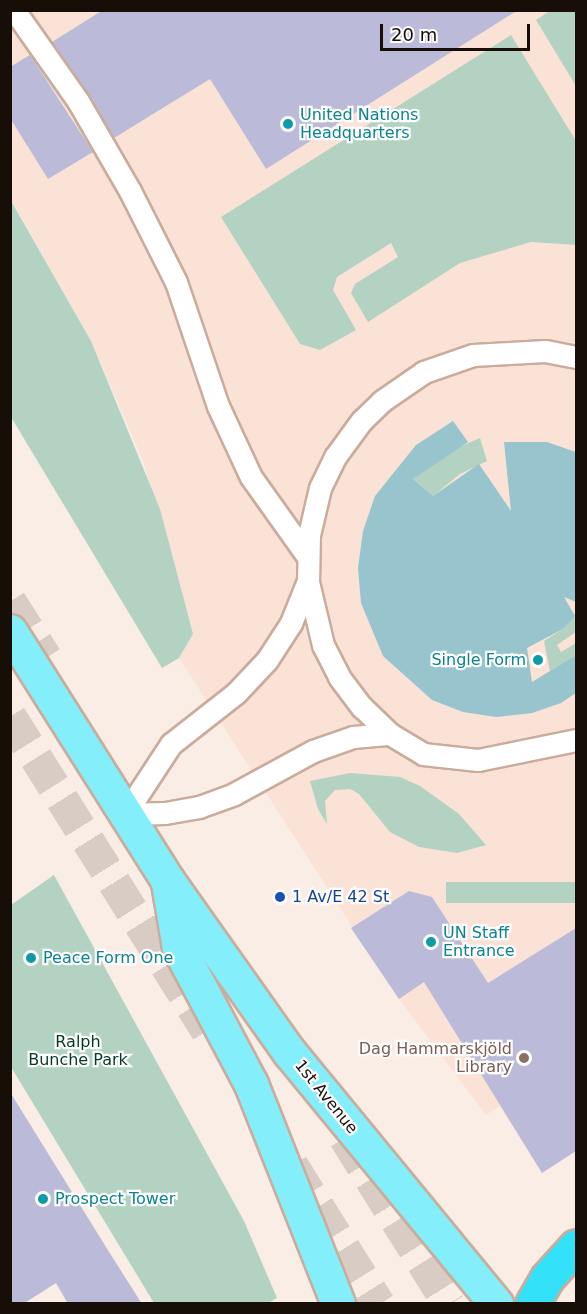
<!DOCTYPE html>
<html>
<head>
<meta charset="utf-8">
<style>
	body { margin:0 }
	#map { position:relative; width:587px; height:1314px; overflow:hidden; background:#faede6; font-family:"DejaVu Sans",sans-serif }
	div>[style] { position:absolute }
	.built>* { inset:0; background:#fae2d6 }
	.green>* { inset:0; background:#b3d2c2; transform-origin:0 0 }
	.water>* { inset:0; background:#98c4cd }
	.building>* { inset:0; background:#bbbbd9 }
	.primary-tunnel>* { height:33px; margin-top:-16.5px; transform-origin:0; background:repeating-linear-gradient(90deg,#d8ccc5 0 33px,transparent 0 49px) }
	.roads { filter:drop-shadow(2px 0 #caac9c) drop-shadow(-2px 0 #caac9c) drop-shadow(0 2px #caac9c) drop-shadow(0 -2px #caac9c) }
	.service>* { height:21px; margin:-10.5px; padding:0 10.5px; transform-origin:10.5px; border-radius:10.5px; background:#fff }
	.primary>* { height:33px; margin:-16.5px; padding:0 16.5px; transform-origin:16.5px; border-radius:16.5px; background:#85eefb }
	.motorway>* { height:33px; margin:-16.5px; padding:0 16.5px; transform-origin:16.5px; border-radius:16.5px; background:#33e2f9 }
	.dots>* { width:16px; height:16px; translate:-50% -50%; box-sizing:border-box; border:3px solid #fdfdfd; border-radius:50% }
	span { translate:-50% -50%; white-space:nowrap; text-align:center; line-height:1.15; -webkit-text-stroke:4.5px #fdfdfd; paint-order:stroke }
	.culture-label { font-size:16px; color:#0d838f }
	.left { translate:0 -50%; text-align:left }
	.right { translate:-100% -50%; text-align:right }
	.transit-label { font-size:16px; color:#164399 }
	.park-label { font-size:16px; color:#063a27 }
	.education-label { font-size:16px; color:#785e54 }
	.street-label { font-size:16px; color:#180e08 }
	.frame { position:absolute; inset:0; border:12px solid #180e08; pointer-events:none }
	.scale { position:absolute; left:380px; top:24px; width:150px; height:27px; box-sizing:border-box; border:3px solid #180e08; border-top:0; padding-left:8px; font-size:18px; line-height:21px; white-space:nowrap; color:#180e08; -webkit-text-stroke:4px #fdfdfd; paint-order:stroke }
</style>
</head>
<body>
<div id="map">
	<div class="built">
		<div style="clip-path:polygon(11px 11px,576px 11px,576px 1151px,542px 1173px,500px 1106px,486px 1115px,399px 999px,179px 658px,193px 634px,143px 461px,91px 341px,11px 199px)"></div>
	</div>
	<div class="green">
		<div style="clip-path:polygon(551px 10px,576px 11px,576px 86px,536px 20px)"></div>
		<div style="clip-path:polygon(511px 35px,576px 141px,576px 245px,531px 242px,460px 263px,368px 322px,351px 293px,355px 284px,398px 257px,391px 243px,337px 277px,333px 290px,356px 330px,320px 350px,300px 344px,221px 217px)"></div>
		<div style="clip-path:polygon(10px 199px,91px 341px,160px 509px,193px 634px,179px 658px,162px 668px,11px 417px)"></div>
		<div style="clip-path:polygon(480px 438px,487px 461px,460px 474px,433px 496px,413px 479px,448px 452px)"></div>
		<div style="clip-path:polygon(576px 614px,576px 632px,557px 645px,561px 652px,576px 643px,576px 655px,550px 671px,544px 641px,563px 629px)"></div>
		<div style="clip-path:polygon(350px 773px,400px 777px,420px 786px,459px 814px,486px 845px,457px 853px,419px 847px,390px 832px,359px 794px,350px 789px,335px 790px,325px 801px,327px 824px,318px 809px,310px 781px)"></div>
		<div style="clip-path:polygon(54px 875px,244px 1221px,277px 1298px,268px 1303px,154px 1303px,11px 1067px,11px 905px)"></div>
		<div style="left:576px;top:882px;width:21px;height:130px;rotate:90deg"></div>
	</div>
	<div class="water">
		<div style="clip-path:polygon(453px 421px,468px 442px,413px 479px,433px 496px,479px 464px,511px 511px,504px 442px,547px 442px,576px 452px,576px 602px,564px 597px,575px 616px,563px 629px,527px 648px,532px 682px,576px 655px,576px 693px,561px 703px,532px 713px,496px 717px,463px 712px,432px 700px,383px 656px,361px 603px,358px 568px,363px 531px,375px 496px,416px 445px)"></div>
	</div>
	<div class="building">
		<div style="clip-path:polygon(103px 10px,518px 10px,266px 169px,210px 79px,114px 138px,52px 42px)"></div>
		<div style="clip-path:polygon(30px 55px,93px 152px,48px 179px,10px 118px,10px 67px)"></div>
		<div style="clip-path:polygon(409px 891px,432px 897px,488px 983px,576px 928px,576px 1151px,542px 1173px,424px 982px,399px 999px,351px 928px)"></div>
		<div style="clip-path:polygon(10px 1092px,106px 1247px,142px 1304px,68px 1304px,56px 1283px,23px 1304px,10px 1304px)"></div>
	</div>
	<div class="primary-tunnel">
		<div style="left:10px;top:601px;width:67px;rotate:57.7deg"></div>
		<div style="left:10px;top:716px;width:371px;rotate:57.9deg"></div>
		<div style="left:345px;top:1137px;width:197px;rotate:58.1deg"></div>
		<div style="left:292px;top:1165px;width:164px;rotate:58deg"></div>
	</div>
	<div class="roads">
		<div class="service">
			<div style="left:14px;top:10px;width:111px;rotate:54.9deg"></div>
			<div style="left:78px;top:101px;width:104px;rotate:60deg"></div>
			<div style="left:130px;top:191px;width:102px;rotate:63.2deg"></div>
			<div style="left:176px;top:282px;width:131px;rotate:71.3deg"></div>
			<div style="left:218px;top:406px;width:78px;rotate:65.1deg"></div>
			<div style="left:251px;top:477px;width:98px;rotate:54.5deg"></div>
			<div style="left:576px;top:357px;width:32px;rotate:-169deg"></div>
			<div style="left:545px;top:351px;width:72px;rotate:176.8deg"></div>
			<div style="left:473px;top:355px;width:52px;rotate:160.9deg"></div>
			<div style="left:424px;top:372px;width:51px;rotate:145.4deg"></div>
			<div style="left:382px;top:401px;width:28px;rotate:136deg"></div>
			<div style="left:362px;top:420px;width:46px;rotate:126.1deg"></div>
			<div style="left:335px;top:457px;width:34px;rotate:116deg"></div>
			<div style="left:320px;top:488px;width:48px;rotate:103.2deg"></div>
			<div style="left:309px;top:535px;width:47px;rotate:91.2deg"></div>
			<div style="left:308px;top:582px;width:65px;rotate:76.6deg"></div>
			<div style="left:323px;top:645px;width:36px;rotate:63deg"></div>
			<div style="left:339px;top:677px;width:38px;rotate:53deg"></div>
			<div style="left:362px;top:707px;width:39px;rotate:44deg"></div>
			<div style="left:390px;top:734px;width:39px;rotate:31deg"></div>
			<div style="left:423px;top:754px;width:55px;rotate:6.2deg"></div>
			<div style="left:478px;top:760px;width:100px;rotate:-11.5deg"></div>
			<div style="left:125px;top:814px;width:84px;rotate:-56.7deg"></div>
			<div style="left:171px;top:744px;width:83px;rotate:-38.1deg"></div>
			<div style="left:236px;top:693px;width:45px;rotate:-46.8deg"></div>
			<div style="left:267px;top:660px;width:44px;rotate:-57deg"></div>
			<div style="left:291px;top:623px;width:43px;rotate:-68.2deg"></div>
			<div style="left:125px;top:814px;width:40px;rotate:-1.4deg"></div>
			<div style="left:165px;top:813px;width:35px;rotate:-10deg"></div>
			<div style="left:199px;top:807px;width:37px;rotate:-20deg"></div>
			<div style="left:234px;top:794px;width:90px;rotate:-28.6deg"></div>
			<div style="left:313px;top:751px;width:42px;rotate:-19.3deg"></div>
			<div style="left:353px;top:737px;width:37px;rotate:-5deg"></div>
		</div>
		<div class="primary">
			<div style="left:10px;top:631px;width:296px;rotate:57.7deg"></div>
			<div style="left:168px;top:881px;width:211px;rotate:54.7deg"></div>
			<div style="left:290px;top:1053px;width:325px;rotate:50.6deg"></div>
			<div style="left:168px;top:883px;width:66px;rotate:80.4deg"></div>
			<div style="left:179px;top:948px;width:154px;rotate:62.1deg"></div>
			<div style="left:251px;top:1084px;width:237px;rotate:68.4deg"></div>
		</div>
		<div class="motorway">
			<div style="left:532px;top:1304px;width:30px;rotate:-60deg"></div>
			<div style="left:547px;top:1278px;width:43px;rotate:-47.8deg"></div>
		</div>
	</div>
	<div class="dots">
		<div style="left:288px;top:124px;background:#0f9aa8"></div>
		<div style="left:538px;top:660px;background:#0f9aa8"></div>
		<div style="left:280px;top:897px;background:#1a4fb4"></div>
		<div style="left:431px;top:942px;background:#0f9aa8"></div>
		<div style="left:31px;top:958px;background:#0f9aa8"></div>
		<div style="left:524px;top:1058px;background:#8d6e63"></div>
		<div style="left:43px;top:1199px;background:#0f9aa8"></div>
	</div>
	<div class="culture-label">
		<span class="left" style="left:300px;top:124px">United Nations<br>Headquarters</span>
		<span class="right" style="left:526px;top:660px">Single Form</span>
		<span class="left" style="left:443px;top:942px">UN Staff<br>Entrance</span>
		<span class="left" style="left:43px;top:958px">Peace Form One</span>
		<span class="left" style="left:55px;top:1199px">Prospect Tower</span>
	</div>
	<div class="transit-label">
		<span class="left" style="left:292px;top:897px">1 Av/E 42 St</span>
	</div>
	<div class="park-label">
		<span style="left:78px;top:1051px">Ralph<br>Bunche Park</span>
	</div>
	<div class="education-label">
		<span class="right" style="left:512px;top:1058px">Dag Hammarskjöld<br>Library</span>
	</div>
	<div class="street-label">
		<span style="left:326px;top:1097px;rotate:51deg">1st Avenue</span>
	</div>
	<div class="frame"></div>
	<div class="scale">20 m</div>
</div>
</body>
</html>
